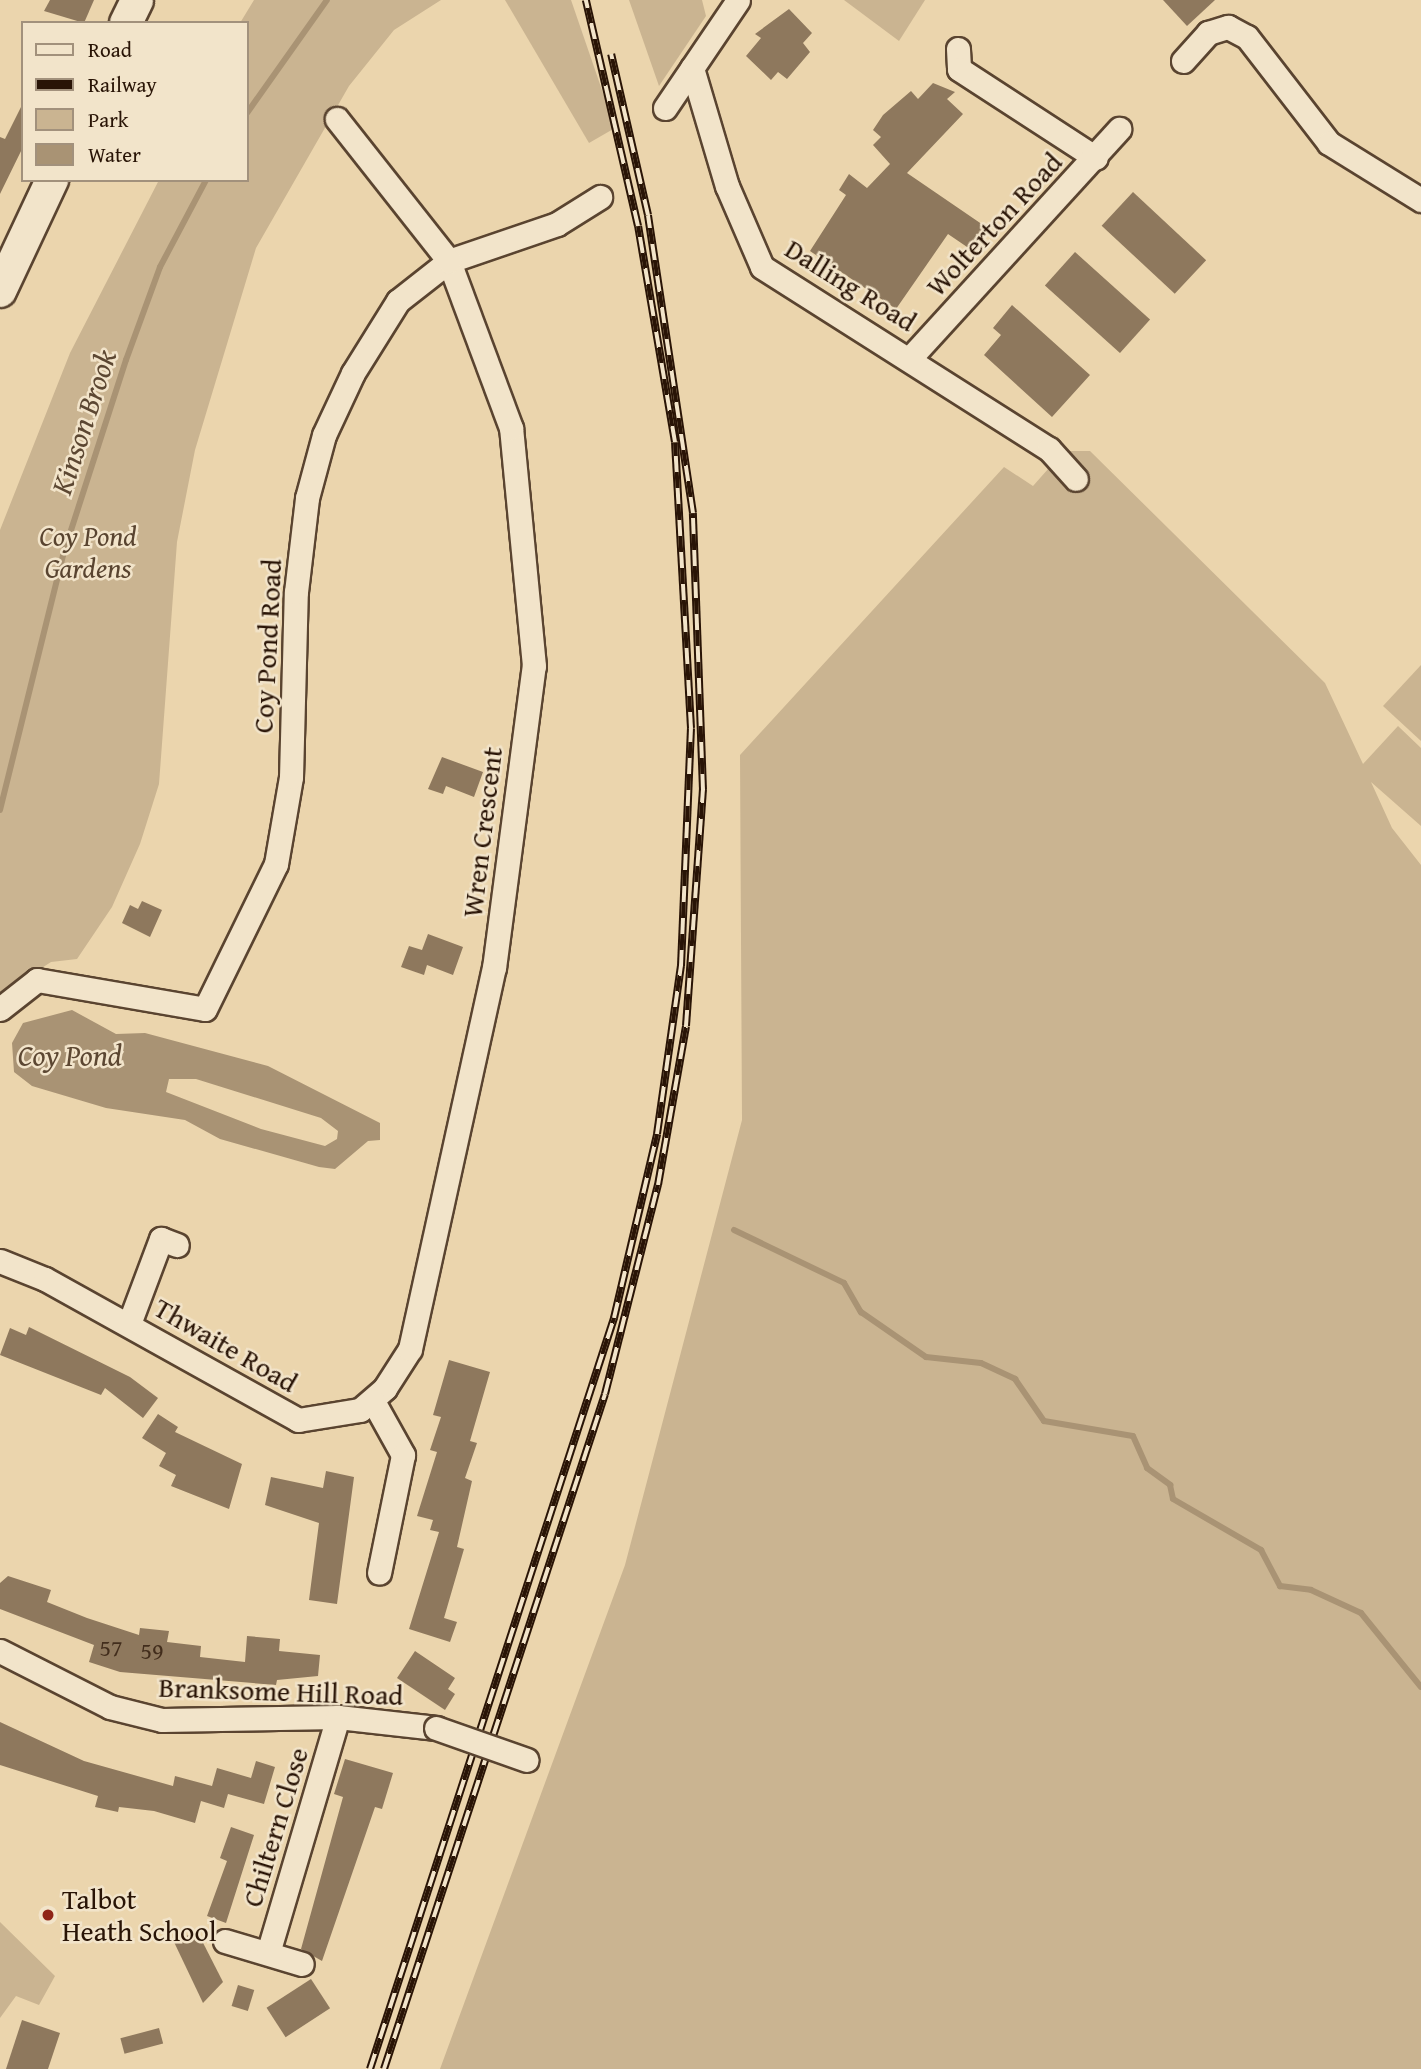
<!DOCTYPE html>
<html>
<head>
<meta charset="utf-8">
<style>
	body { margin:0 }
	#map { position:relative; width:1421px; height:2069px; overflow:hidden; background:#ebd5ad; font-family:"Gentium Book Plus",serif }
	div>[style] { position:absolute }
	.green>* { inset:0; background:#cab491 }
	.water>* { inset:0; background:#a99374 }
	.stream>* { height:6px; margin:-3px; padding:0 3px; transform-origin:3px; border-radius:3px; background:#a99374 }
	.building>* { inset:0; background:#8e785d; transform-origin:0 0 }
	.roads { filter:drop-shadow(2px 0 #5a4430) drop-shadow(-2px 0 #5a4430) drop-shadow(0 2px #5a4430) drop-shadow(0 -2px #5a4430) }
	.street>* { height:23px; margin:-11.5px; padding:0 11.5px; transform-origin:11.5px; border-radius:11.5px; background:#f2e4ca }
	.secondary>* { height:32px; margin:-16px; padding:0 16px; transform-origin:16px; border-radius:16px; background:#f2e4ca }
	.rail>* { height:8px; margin-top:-4px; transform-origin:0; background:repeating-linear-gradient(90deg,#f2e4ca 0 16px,#291406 0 32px); box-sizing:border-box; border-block:2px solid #291406 }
	.bridges { filter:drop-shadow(2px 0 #5a4430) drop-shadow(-2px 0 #5a4430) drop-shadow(0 2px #5a4430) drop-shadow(0 -2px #5a4430) }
	.street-bridge>* { height:23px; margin:-11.5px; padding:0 11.5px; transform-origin:11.5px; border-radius:11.5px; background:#f2e4ca }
	.dots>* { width:19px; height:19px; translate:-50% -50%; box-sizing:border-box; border:4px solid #f2e4ca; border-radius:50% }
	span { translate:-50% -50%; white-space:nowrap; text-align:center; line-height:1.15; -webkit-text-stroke:5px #f2e4ca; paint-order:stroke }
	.number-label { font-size:24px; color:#422d1c }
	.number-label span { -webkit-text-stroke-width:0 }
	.street-label { font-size:28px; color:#291406 }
	.park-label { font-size:28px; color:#594430; font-style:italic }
	.poi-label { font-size:28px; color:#291406 }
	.left { translate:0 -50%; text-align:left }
	.water-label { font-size:30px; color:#5c4732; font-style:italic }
	.legend { position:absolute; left:21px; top:21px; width:228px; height:161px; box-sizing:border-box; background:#f2e4ca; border:2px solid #a2917c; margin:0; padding:9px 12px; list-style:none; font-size:21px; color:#291406 }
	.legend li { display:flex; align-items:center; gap:14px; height:35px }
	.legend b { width:35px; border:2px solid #a2917c }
</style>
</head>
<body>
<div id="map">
	<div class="green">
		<div style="clip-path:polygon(254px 0,441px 0,394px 30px,349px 86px,256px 248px,195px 450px,177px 542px,159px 784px,140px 844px,112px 907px,77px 959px,51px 962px,0 995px,0 530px,70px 353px,159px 180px,247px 180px,247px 23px,240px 23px)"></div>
		<div style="clip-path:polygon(505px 0,571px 0,615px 128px,589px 143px)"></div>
		<div style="clip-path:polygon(629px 0,702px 0,706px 16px,659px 86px)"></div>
		<div style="clip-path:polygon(844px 0,925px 0,899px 41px)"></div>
		<div style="clip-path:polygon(1064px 451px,1090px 451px,1325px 683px,1363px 764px,1398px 726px,1421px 748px,1421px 826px,1371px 782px,1392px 828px,1421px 865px,1421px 2069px,440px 2069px,625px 1565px,742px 1120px,740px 755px,1004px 467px,1033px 486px)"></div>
		<div style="clip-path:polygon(1421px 665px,1421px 741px,1383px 706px)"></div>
		<div style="clip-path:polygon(0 1922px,55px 1976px,39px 2005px,16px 1996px,0 2018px)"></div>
	</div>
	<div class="water">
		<div style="clip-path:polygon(evenodd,72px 1010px,116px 1034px,145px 1033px,268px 1066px,380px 1123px,380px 1140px,368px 1141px,335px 1169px,319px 1167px,220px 1139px,185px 1120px,106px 1108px,32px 1086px,14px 1072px,12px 1043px,23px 1023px,72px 1010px,169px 1079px,196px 1079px,321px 1118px,338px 1131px,337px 1139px,325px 1146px,261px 1129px,166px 1092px,169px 1079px)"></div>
	</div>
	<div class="stream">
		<div style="left:247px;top:113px;width:138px;rotate:-54.7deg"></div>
		<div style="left:0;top:810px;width:263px;rotate:-76.1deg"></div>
		<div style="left:63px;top:555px;width:205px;rotate:-72.1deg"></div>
		<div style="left:126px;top:360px;width:99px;rotate:-69.9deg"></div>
		<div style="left:160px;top:267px;width:98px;rotate:-62.1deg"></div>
		<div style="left:734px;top:1230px;width:122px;rotate:25.7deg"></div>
		<div style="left:844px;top:1283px;width:34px;rotate:60deg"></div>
		<div style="left:861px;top:1312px;width:79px;rotate:34.7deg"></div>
		<div style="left:926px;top:1357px;width:55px;rotate:6.2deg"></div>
		<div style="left:981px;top:1363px;width:38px;rotate:25deg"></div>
		<div style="left:1015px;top:1379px;width:51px;rotate:55.4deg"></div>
		<div style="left:1044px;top:1421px;width:90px;rotate:9.6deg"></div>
		<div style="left:1133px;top:1436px;width:35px;rotate:66deg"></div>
		<div style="left:1147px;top:1468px;width:29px;rotate:36deg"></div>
		<div style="left:1170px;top:1485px;width:14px;rotate:78deg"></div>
		<div style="left:1173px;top:1499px;width:102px;rotate:30.1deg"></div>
		<div style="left:1261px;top:1550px;width:41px;rotate:62.2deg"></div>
		<div style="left:1280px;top:1586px;width:31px;rotate:7deg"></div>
		<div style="left:1311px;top:1590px;width:55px;rotate:24.7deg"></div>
		<div style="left:1361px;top:1613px;width:95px;rotate:51deg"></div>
	</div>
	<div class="building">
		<div style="clip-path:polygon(50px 0,94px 0,84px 23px,44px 11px)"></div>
		<div style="clip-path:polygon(1163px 0,1215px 0,1187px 26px)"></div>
		<div style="clip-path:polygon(789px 9px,812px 33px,803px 43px,810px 52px,787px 79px,778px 72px,771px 80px,746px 56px,761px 38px,755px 34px)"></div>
		<div style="clip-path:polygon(933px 83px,955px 92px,947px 99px,963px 114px,907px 173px,986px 227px,970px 249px,948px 234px,896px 309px,810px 251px,846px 195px,839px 190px,849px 174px,867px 188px,890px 164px,873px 145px,881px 137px,873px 130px,883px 115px,911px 91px,918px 99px)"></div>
		<div style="clip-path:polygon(23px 103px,23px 147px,0 194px,0 137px,5px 139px)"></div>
		<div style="left:1133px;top:192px;width:100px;height:46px;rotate:43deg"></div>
		<div style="left:1075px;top:252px;width:101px;height:45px;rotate:42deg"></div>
		<div style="clip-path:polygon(1012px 305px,1090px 375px,1052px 417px,984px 355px,1001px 335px,993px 328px)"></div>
		<div style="clip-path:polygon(442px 757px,483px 772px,474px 797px,446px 786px,443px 794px,428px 789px)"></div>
		<div style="clip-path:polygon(142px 901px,162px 910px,150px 937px,122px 923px,130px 905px,138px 909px)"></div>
		<div style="clip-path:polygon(428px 934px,463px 947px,453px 975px,427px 965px,424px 975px,401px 967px,409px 946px,422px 950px)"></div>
		<div style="clip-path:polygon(29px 1327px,130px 1377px,158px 1398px,143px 1418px,105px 1388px,101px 1395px,0 1355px,10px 1328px,26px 1335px)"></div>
		<div style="clip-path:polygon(449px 1360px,490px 1372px,470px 1441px,477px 1443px,465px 1478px,472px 1481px,457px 1547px,464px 1549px,444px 1618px,457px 1622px,450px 1642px,409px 1629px,439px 1532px,430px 1530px,433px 1520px,417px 1516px,437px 1452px,430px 1450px,441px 1417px,433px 1415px)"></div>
		<div style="clip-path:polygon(158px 1414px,178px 1427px,175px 1432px,242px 1464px,229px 1509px,171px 1486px,176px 1475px,159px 1466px,166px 1453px,142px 1438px)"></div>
		<div style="clip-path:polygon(326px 1471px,354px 1477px,337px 1604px,309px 1600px,319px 1523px,265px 1505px,271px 1477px,323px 1488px)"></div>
		<div style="clip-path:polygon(8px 1576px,51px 1590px,47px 1602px,87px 1618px,139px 1635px,140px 1628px,169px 1631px,167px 1642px,201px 1646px,200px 1657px,245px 1662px,247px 1636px,280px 1639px,279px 1651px,320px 1655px,318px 1676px,277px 1680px,276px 1685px,120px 1672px,89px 1662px,94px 1645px,0 1609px,0 1583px)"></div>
		<div style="clip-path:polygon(415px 1651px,455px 1678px,448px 1689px,455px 1694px,445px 1710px,397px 1678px)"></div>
		<div style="clip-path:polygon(0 1722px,84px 1761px,173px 1786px,175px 1776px,212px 1786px,217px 1768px,251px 1778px,256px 1761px,275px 1767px,264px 1804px,228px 1794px,224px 1808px,201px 1801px,195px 1823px,154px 1811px,119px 1807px,118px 1812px,95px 1807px,98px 1796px,0 1765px)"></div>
		<div style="clip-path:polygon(345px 1759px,393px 1773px,382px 1809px,375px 1807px,322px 1961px,301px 1949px,343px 1797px,334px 1794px)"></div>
		<div style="clip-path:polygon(231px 1827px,254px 1835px,226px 1923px,207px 1916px,227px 1861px,220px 1858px)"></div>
		<div style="clip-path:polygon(197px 1931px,223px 1982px,203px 2003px,174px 1942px)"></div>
		<div style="left:311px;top:1979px;width:35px;height:53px;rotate:57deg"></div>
		<div style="left:238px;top:1985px;width:17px;height:22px;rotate:17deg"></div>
		<div style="clip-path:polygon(22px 2020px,60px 2033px,48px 2069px,6px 2069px)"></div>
		<div style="left:159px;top:2028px;width:16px;height:40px;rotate:75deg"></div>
	</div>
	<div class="roads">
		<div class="street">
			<div style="left:958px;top:49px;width:20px;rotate:87deg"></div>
			<div style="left:959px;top:69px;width:163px;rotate:33deg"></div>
			<div style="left:1183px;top:61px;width:38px;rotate:-48deg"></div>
			<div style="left:1208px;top:33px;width:21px;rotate:-17deg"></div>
			<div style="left:1228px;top:27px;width:21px;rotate:28deg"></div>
			<div style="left:1247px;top:37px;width:134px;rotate:52.3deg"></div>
			<div style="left:1329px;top:143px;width:108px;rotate:31.8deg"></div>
			<div style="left:692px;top:68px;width:123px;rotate:73.5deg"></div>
			<div style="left:727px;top:186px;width:88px;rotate:66.6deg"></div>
			<div style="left:762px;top:267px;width:340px;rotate:32.4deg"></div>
			<div style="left:1049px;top:449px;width:40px;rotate:48deg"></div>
			<div style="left:665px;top:108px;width:130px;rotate:-55.9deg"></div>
			<div style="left:911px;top:357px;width:309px;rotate:-47.6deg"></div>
			<div style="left:0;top:1009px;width:47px;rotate:-38.1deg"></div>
			<div style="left:37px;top:980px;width:170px;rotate:9.8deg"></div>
			<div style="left:205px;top:1009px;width:161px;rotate:-63.9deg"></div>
			<div style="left:276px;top:864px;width:88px;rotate:-80.2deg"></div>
			<div style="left:291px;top:777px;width:185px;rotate:-88.5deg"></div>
			<div style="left:296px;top:592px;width:95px;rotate:-83.3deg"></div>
			<div style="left:307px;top:498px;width:65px;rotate:-74.9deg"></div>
			<div style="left:324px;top:435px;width:68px;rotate:-64.9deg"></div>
			<div style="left:353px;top:373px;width:85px;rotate:-58deg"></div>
			<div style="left:398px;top:301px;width:65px;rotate:-38.1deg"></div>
			<div style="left:449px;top:261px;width:114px;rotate:-18.9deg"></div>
			<div style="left:557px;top:224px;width:51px;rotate:-32.1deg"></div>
			<div style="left:0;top:1261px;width:48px;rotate:21.8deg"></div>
			<div style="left:45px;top:1279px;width:290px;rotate:29.1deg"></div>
			<div style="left:298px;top:1420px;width:63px;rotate:-9.2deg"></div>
			<div style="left:360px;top:1410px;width:33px;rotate:-41deg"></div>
			<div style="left:385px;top:1388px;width:46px;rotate:-57.3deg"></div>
			<div style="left:410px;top:1349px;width:390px;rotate:-77.6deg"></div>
			<div style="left:494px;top:968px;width:305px;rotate:-82.5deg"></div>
			<div style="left:534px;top:666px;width:239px;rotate:-95.5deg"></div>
			<div style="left:511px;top:428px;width:178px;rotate:-110.4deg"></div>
			<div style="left:449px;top:261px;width:181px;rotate:-128.3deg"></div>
			<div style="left:129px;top:1324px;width:91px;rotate:-69.4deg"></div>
			<div style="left:161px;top:1239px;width:17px;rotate:21deg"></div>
			<div style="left:373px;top:1401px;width:62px;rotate:60.9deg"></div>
			<div style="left:403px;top:1455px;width:120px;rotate:101.5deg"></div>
			<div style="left:0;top:1651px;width:123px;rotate:27deg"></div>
			<div style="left:110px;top:1707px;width:54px;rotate:14deg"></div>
			<div style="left:162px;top:1720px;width:176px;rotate:-1deg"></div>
			<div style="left:338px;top:1717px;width:99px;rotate:6.4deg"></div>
			<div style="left:225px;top:1941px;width:80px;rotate:16.6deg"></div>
			<div style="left:268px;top:1953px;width:246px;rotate:-73.5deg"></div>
		</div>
		<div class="secondary">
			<div style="left:126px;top:23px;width:25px;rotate:-64deg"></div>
			<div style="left:0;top:291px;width:123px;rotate:-64.9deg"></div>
		</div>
	</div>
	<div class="rail">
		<div style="left:370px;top:2069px;width:790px;rotate:-72deg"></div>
		<div style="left:614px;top:1318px;width:189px;rotate:-76.8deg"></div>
		<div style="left:657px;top:1134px;width:170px;rotate:-81.9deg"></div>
		<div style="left:681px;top:966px;width:238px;rotate:-87.6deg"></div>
		<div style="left:691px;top:728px;width:286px;rotate:-93.2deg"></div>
		<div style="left:675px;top:442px;width:219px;rotate:-99.7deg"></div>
		<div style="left:638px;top:226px;width:232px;rotate:-103deg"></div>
		<div style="left:384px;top:2069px;width:710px;rotate:-71.87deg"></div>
		<div style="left:605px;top:1394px;width:216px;rotate:-75.8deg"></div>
		<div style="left:658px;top:1185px;width:161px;rotate:-80deg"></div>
		<div style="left:686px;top:1026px;width:237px;rotate:-85.9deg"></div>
		<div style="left:703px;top:790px;width:277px;rotate:-92.1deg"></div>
		<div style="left:693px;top:513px;width:301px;rotate:-98.6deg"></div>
		<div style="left:648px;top:215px;width:165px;rotate:-102.9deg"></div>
	</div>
	<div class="bridges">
		<div class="street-bridge">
			<div style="left:436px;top:1728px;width:96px;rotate:19.4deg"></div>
		</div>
	</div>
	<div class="dots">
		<div style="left:48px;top:1915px;background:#8f2418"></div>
	</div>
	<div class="number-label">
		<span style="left:111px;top:1648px">57</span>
		<span style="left:152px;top:1651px">59</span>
	</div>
	<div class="street-label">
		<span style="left:994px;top:224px;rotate:-47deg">Wolterton Road</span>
		<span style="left:851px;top:285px;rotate:32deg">Dalling Road</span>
		<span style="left:267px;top:646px;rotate:-87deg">Coy Pond Road</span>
		<span style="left:482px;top:832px;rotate:-83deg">Wren Crescent</span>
		<span style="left:226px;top:1345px;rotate:30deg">Thwaite Road</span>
		<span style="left:281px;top:1691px;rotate:2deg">Branksome Hill Road</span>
		<span style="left:275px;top:1827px;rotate:-73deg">Chiltern Close</span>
	</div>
	<div class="park-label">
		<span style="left:88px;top:552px">Coy Pond<br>Gardens</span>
	</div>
	<div class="poi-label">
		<span class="left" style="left:62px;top:1915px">Talbot<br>Heath School</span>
	</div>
	<div class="water-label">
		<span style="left:83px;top:422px;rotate:-72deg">Kinson Brook</span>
		<span style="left:70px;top:1055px">Coy Pond</span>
	</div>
	<ul class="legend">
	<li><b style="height:9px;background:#f2e4ca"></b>Road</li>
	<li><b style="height:9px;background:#291406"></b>Railway</li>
	<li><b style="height:19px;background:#cab491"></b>Park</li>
	<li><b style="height:19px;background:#a99374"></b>Water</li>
	</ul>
</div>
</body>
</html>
